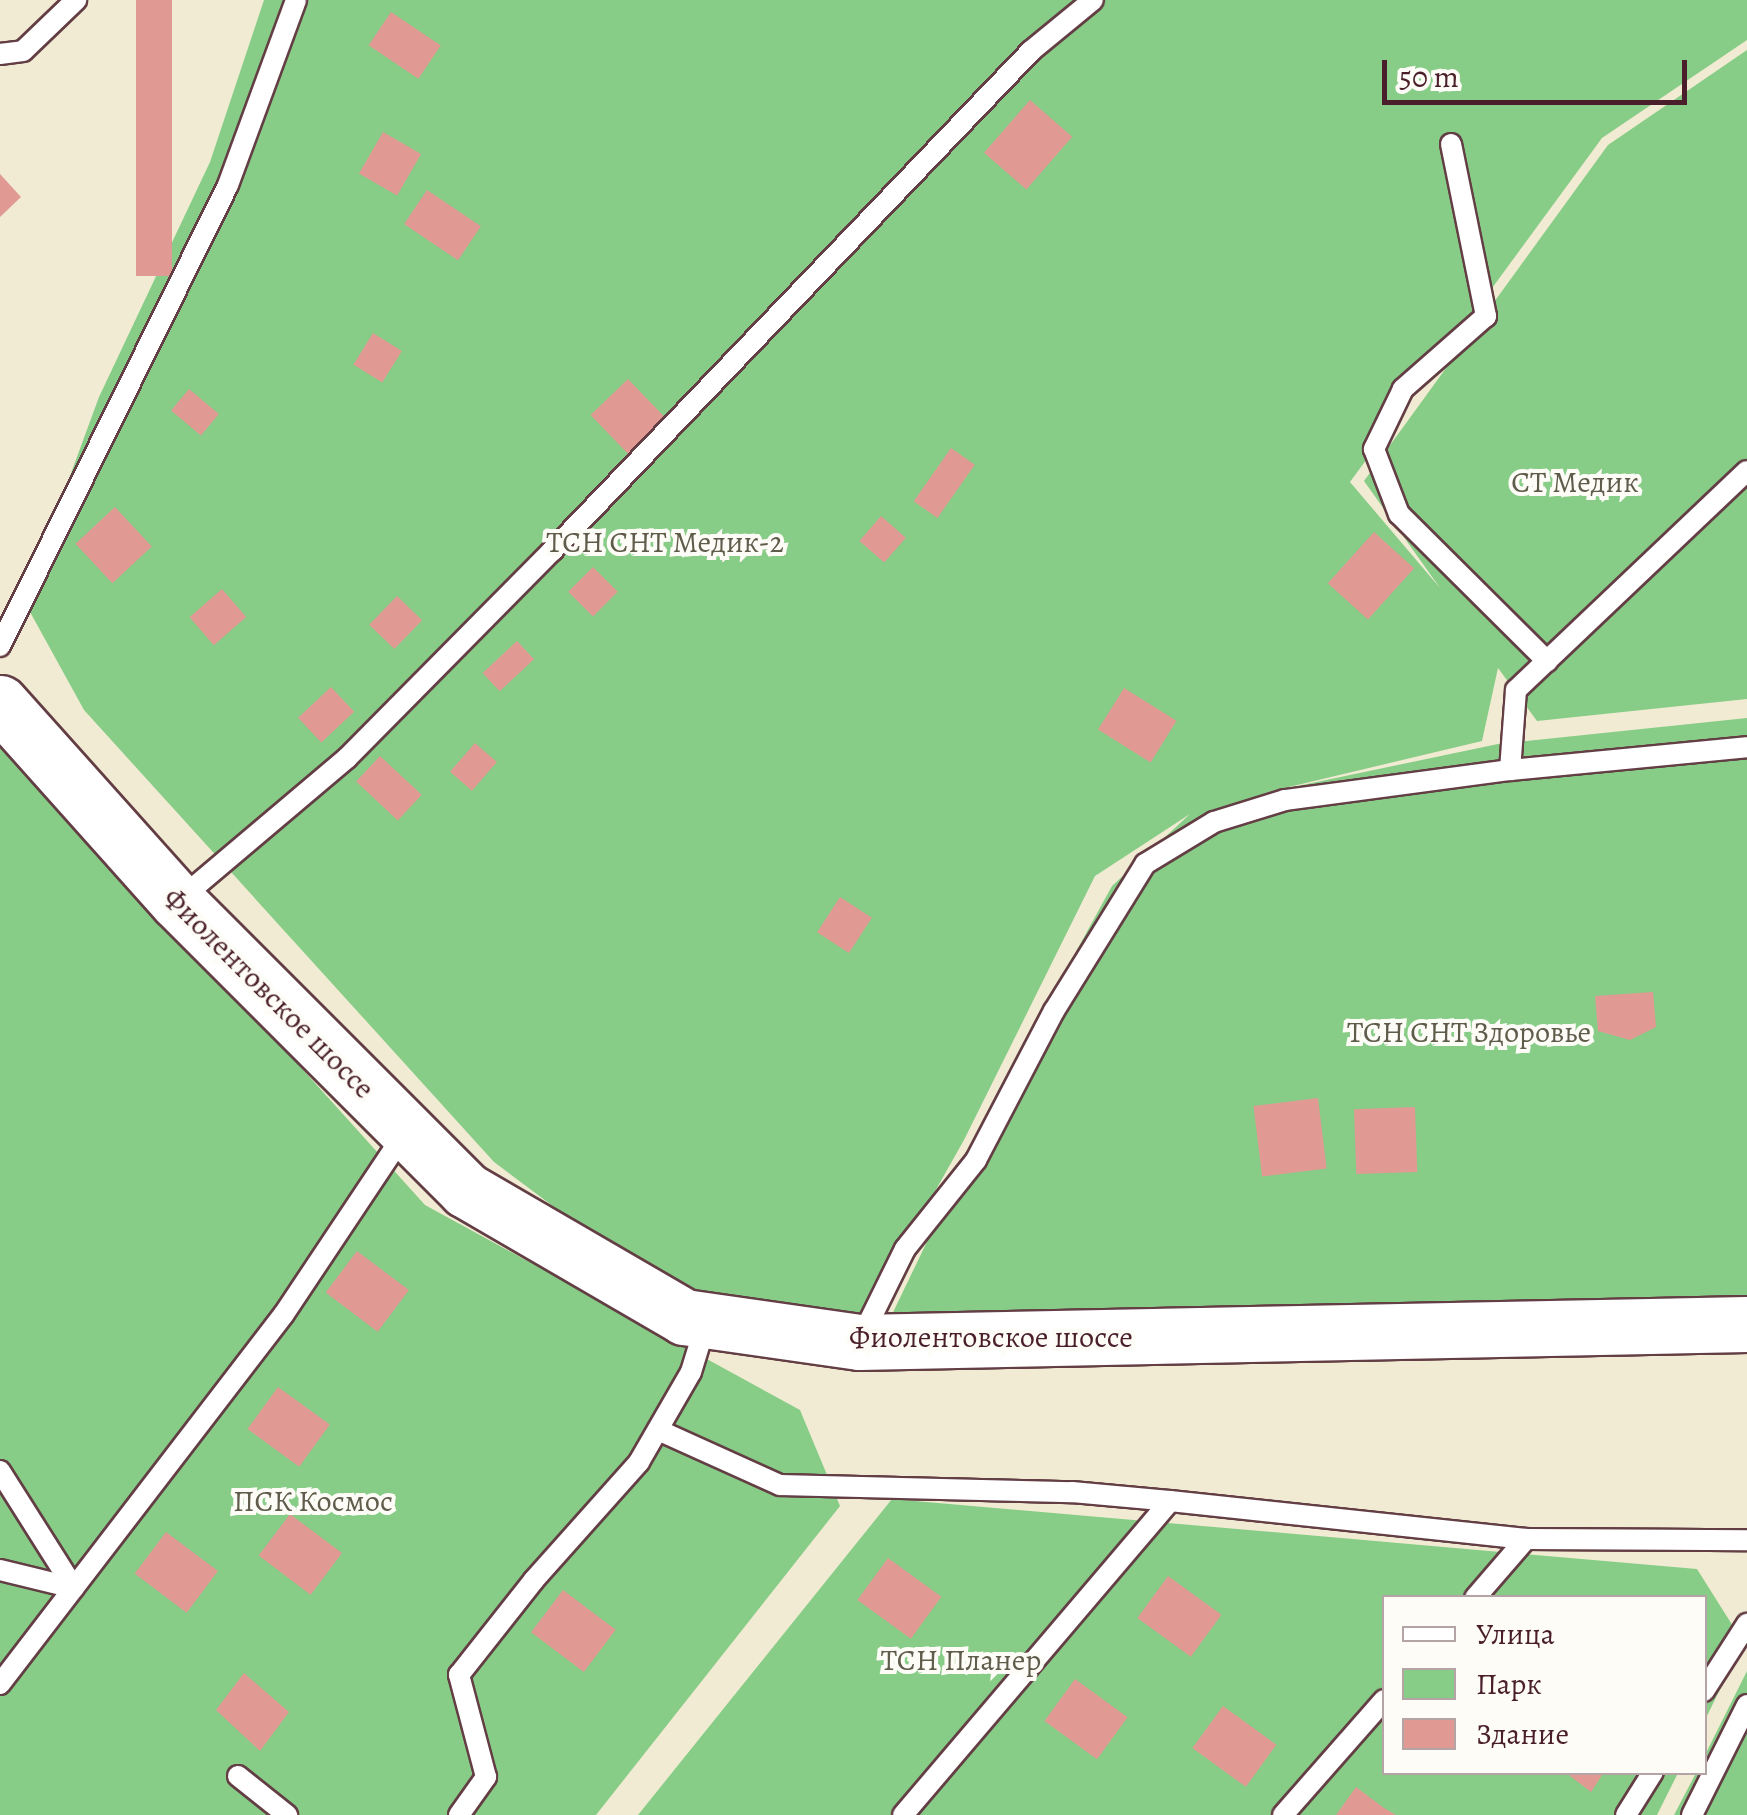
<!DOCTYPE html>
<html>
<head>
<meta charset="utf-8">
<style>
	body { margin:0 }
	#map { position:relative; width:1747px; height:1815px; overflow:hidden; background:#f1ebd3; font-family:Alegreya,serif }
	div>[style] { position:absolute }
	.green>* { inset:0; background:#88cd87 }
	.building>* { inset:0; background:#e09993; transform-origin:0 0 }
	.roads { filter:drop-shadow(2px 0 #633e44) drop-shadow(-2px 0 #633e44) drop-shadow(0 2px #633e44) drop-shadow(0 -2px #633e44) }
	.lane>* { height:20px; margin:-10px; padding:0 10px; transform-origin:10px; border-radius:10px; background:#fff }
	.secondary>* { height:55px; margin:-27.5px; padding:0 27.5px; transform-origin:27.5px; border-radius:27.5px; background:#fff }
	span { translate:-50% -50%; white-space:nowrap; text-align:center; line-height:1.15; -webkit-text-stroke:8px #fdfcf7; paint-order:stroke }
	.park-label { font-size:30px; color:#605c4b }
	.street-label { font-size:30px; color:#4a1f2b }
	.legend { position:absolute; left:1382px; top:1595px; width:325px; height:180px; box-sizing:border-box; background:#fdfcf7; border:2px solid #b5a4a5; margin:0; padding:12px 18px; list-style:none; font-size:30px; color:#4a1f2b }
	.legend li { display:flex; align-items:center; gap:20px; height:50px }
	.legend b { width:50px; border:2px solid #b5a4a5 }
	.scale { position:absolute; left:1382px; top:60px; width:305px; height:45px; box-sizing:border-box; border:5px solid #4a1f2b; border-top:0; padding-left:12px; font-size:30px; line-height:35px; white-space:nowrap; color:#4a1f2b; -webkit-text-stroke:8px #fdfcf7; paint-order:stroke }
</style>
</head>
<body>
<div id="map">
	<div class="green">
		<div style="clip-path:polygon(264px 0,1747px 0,1747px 40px,1602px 138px,1350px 482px,1440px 588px,1364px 481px,1608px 145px,1747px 50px,1747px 699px,1537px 721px,1498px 668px,1482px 741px,1264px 793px,1498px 744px,1747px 718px,1747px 1298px,885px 1329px,999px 1092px,1112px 886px,1190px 814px,1095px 876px,964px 1140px,864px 1317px,666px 1291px,494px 1162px,84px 710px,24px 601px,99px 397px,210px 162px)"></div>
		<div style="clip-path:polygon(0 734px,425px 1205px,800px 1410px,840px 1506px,596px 1815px,0 1815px)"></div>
		<div style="clip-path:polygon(892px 1499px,1697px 1569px,1743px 1642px,1705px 1720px,1704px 1598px,1384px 1598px,1384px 1772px,1678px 1773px,1657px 1815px,638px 1815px)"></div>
		<div style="clip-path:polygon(1747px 1671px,1747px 1815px,1674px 1815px,1696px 1773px,1704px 1772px,1705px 1755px)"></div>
	</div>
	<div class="building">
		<div style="left:136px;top:0;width:36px;height:276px"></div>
		<div style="left:391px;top:12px;width:60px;height:40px;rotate:34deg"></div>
		<div style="left:1030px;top:100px;width:56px;height:70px;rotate:41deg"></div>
		<div style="left:383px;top:132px;width:44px;height:48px;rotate:30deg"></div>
		<div style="clip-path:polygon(0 174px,21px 197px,0 217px)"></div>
		<div style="left:427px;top:190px;width:65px;height:41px;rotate:34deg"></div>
		<div style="left:373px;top:333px;width:34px;height:37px;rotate:32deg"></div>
		<div style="left:628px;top:379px;width:60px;height:52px;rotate:46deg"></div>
		<div style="left:189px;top:389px;width:39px;height:28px;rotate:40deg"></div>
		<div style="left:951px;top:448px;width:29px;height:65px;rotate:35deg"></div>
		<div style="left:115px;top:507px;width:54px;height:54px;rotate:47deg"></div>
		<div style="left:881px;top:516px;width:33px;height:33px;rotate:41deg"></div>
		<div style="left:1374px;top:532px;width:54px;height:69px;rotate:42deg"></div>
		<div style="left:593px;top:567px;width:35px;height:35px;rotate:45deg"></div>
		<div style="left:222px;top:589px;width:37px;height:43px;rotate:49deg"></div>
		<div style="left:397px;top:596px;width:35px;height:40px;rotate:44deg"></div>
		<div style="left:517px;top:641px;width:25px;height:47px;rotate:47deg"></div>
		<div style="left:331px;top:687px;width:34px;height:45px;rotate:47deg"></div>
		<div style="left:1124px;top:688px;width:62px;height:49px;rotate:32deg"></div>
		<div style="left:475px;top:743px;width:29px;height:38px;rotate:41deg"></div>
		<div style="left:380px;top:756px;width:57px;height:35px;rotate:43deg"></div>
		<div style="left:840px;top:897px;width:38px;height:42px;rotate:33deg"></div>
		<div style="clip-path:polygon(1653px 992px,1656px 1027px,1630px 1040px,1598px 1031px,1595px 996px)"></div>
		<div style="left:1318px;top:1098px;width:71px;height:65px;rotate:83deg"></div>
		<div style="left:1415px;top:1107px;width:65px;height:61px;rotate:88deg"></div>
		<div style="left:357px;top:1251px;width:65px;height:52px;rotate:37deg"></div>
		<div style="left:278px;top:1387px;width:64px;height:52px;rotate:36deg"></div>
		<div style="left:290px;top:1514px;width:65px;height:52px;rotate:37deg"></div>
		<div style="left:166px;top:1532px;width:65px;height:52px;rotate:37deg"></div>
		<div style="left:888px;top:1558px;width:66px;height:52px;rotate:36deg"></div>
		<div style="left:1168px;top:1576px;width:66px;height:52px;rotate:36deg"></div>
		<div style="left:563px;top:1590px;width:66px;height:53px;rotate:37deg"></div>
		<div style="clip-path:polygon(244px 1673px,289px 1712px,260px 1751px,216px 1710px)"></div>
		<div style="left:1075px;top:1679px;width:65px;height:52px;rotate:36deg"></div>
		<div style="left:1223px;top:1706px;width:66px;height:52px;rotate:36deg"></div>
		<div style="clip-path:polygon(1565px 1772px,1604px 1772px,1591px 1792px)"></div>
		<div style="clip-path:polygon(1356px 1787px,1384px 1808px,1396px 1815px,1336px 1815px)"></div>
	</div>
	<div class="roads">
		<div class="lane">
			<div style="left:0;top:54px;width:23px;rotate:-7deg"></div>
			<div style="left:23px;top:51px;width:74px;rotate:-43.9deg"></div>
			<div style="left:1451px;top:144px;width:176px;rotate:78.5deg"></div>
			<div style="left:1486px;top:316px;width:111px;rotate:138.7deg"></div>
			<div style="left:1403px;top:389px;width:67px;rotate:115.8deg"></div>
			<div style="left:1374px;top:449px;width:70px;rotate:69deg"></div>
			<div style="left:1399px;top:514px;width:209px;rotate:44.8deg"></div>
			<div style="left:0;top:646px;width:514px;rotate:-63.68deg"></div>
			<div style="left:228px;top:185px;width:197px;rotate:-69.8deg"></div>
			<div style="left:1510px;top:770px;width:80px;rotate:-85.7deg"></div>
			<div style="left:1516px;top:690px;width:318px;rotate:-43.5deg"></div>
			<div style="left:179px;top:900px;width:220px;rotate:-40.2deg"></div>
			<div style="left:347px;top:758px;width:291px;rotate:-45.3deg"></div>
			<div style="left:552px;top:551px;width:692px;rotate:-46.23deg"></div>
			<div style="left:1031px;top:51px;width:80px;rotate:-39.4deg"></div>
			<div style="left:862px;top:1336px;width:97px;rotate:-63.7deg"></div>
			<div style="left:905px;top:1249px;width:114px;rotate:-51.4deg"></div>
			<div style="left:976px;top:1160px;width:168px;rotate:-62.4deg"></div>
			<div style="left:1054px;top:1011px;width:173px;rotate:-58.2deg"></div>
			<div style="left:1145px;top:864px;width:81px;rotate:-31.3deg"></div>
			<div style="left:1214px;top:822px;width:74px;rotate:-17.2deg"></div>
			<div style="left:1285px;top:800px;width:227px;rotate:-7.6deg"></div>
			<div style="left:1510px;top:770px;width:238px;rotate:-5.5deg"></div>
			<div style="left:658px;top:1430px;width:134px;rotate:24.3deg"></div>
			<div style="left:780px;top:1485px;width:292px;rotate:1.4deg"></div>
			<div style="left:1072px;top:1492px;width:98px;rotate:5.2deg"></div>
			<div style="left:0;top:1471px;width:138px;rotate:57.7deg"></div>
			<div style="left:0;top:1570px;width:76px;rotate:13.7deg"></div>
			<div style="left:1475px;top:1598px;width:78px;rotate:-49.2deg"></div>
			<div style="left:0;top:1684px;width:466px;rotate:-52.5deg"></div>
			<div style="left:284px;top:1314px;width:216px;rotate:-56.3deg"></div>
			<div style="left:1704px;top:1691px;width:80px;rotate:-57.3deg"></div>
			<div style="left:238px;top:1776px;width:63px;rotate:38.5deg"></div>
			<div style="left:459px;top:1815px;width:47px;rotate:-54.6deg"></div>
			<div style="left:486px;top:1777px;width:106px;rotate:-104.8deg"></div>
			<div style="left:459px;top:1675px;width:121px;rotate:-51.7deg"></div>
			<div style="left:534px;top:1580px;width:158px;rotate:-48.3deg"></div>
			<div style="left:639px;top:1462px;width:104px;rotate:-60deg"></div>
			<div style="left:691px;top:1372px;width:51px;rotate:-73deg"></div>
			<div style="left:903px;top:1815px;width:412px;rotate:-49.6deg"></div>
			<div style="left:1170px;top:1501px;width:358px;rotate:6.1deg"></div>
			<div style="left:1526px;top:1539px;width:221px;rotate:0.3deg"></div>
			<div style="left:1283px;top:1815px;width:153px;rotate:-48.7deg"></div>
			<div style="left:1626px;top:1815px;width:51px;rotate:-57.9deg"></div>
			<div style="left:1692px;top:1815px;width:123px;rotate:-63.4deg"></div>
		</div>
		<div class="secondary">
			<div style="left:0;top:703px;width:266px;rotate:48.2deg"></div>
			<div style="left:177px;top:901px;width:409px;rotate:45deg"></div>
			<div style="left:466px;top:1190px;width:252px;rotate:30.2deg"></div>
			<div style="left:684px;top:1317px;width:177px;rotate:8.1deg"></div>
			<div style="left:859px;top:1342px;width:888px;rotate:-1.16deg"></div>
		</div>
	</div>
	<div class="park-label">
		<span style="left:1575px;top:482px">СТ Медик</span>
		<span style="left:665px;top:542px">ТСН СНТ Медик-2</span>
		<span style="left:1469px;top:1032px">ТСН СНТ Здоровье</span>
		<span style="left:313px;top:1501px">ПСК Космос</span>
		<span style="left:961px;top:1660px">ТСН Планер</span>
	</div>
	<div class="street-label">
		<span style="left:269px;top:993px;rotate:45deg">Фиолентовское шоссе</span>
		<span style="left:991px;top:1337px">Фиолентовское шоссе</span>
	</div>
	<ul class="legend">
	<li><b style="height:12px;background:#fff"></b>Улица</li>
	<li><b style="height:28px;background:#88cd87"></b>Парк</li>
	<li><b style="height:28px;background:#e09993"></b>Здание</li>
	</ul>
	<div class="scale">50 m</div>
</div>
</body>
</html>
